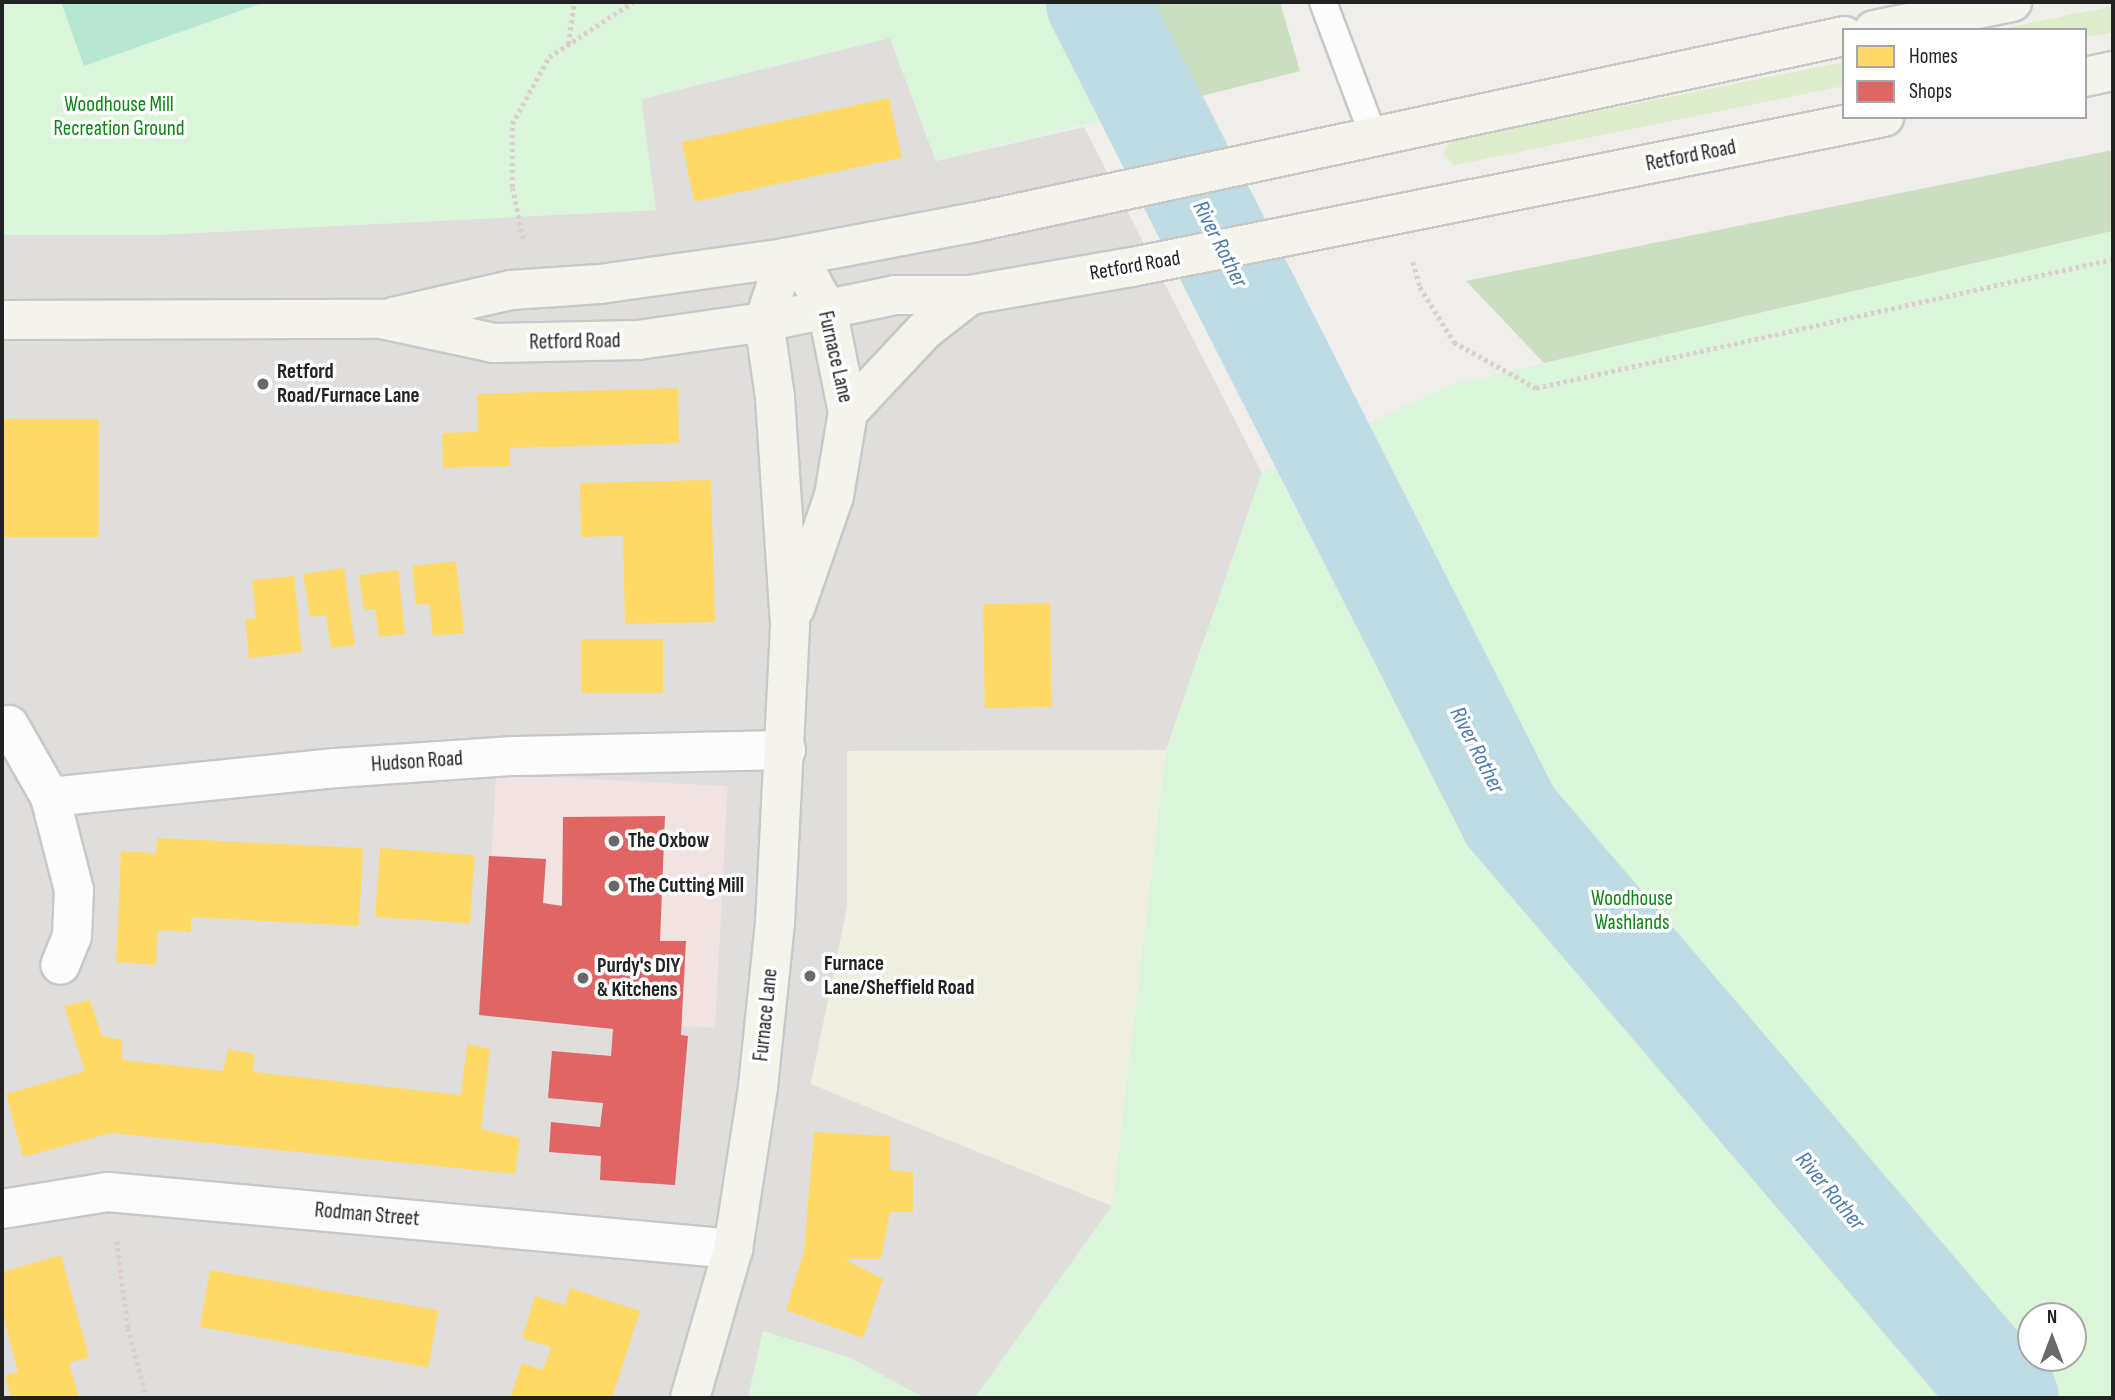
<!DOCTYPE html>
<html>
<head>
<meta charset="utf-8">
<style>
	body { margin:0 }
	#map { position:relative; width:2115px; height:1400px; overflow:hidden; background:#f0eeeb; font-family:"Sofia Sans Condensed",sans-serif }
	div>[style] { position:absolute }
	.residential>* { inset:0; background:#dfdedc }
	.commercial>* { inset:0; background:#f1e3e1; transform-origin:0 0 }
	.farmland>* { inset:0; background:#efefdf }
	.grass>* { inset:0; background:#ddeccb }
	.forest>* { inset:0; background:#cbdec1 }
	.park>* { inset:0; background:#daf5da }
	.pitch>* { inset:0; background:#b7e6d2 }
	.homes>* { inset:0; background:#ffd966; transform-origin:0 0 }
	.shops>* { inset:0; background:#e06666 }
	.river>* { height:103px; margin:-51.5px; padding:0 51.5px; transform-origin:51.5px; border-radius:51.5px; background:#bfdbe3 }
	.path>* { height:4.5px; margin-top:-2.25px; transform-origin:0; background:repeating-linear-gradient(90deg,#dccecd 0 3.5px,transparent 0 7px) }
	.roads { filter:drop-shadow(2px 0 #c9c8c7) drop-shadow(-2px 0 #c9c8c7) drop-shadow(0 2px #c9c8c7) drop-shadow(0 -2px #c9c8c7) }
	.lane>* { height:26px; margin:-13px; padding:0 13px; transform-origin:13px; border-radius:13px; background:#fdfcfc }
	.street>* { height:38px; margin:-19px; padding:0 19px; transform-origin:19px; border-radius:19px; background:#fdfcfc }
	.secondary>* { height:38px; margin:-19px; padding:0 19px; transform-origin:19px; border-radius:19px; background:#f4f4ed }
	.dots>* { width:19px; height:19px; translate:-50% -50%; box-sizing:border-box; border:4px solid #fff; border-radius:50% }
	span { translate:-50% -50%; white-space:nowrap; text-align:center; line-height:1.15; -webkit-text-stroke:7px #fff; paint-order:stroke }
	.park-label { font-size:21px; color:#0c8416 }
	.street-label { font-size:21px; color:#222 }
	.poi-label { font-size:21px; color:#222; font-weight:700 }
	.left { translate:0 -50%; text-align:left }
	.water-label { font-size:23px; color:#4a7aab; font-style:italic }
	.frame { position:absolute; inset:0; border:4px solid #222; pointer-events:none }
	.legend { position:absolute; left:1842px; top:28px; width:245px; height:91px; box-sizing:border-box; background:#fff; border:2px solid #a7a7a7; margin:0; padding:9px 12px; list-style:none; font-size:21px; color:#222 }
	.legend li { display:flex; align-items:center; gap:14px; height:35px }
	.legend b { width:35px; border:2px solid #a7a7a7 }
	.north { position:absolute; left:2017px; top:1302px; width:70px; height:70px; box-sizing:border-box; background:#fff; border:2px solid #a7a7a7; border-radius:50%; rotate:0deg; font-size:19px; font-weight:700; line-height:28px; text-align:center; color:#222 }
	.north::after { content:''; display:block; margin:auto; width:24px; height:32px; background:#6a6968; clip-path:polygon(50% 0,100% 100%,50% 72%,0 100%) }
</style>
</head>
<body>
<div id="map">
	<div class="residential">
		<div style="clip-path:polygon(890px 38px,936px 161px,1084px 127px,1262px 473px,1166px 750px,847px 752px,847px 908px,811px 1084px,1112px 1206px,975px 1398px,925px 1398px,848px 1357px,763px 1332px,748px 1398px,2px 1398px,2px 235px,154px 235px,655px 210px,641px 99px)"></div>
	</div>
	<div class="commercial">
		<div style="left:496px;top:774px;width:232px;height:242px;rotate:3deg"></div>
	</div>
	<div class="farmland">
		<div style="clip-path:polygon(1166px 750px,1112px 1206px,811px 1084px,847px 908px,847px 751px)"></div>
	</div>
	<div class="grass">
		<div style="clip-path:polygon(2113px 6px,2113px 32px,2085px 37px,2085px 30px,1997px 30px)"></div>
		<div style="clip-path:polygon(1844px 62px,1844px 86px,1454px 165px,1443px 154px,1451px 141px)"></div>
	</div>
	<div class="forest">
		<div style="clip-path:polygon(1149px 2px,1280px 2px,1300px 71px,1190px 99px)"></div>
		<div style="clip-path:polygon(2113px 150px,2113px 231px,1544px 363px,1466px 281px)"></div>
	</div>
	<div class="park">
		<div style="clip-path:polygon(2px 2px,1149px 2px,1190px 99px,936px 161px,890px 38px,641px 99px,656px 210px,154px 235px,2px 235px)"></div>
		<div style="clip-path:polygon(evenodd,2113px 231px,2113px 1398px,975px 1398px,1112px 1206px,1166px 750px,1262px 473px,1451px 385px,2113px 231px,2031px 1316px,2073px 1316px,2073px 1358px,2031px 1358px,2031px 1316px)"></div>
		<div style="clip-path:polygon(763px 1331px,848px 1357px,925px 1398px,748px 1398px)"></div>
	</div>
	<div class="pitch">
		<div style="clip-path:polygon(61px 2px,265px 2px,84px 66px)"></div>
	</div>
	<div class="homes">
		<div style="left:889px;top:98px;width:61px;height:212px;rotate:78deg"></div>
		<div style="clip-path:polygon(678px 388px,679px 443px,510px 448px,510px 466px,443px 468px,442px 433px,478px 432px,477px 394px)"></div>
		<div style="left:99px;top:419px;width:118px;height:97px;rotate:90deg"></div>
		<div style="clip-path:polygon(711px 480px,715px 622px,625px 624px,623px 536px,581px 537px,580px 483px)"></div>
		<div style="clip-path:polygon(456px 561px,464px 633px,433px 636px,429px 604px,416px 604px,412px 566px)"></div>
		<div style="clip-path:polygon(344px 568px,355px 645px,331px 648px,326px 615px,310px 617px,303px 574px)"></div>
		<div style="clip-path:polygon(398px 570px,405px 634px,379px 637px,375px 609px,364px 610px,359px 575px)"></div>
		<div style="clip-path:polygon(294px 576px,302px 652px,249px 658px,245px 619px,256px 618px,252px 580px)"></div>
		<div style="left:1050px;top:603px;width:104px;height:67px;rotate:89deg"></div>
		<div style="left:581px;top:639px;width:82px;height:54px"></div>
		<div style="clip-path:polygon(157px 838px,363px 848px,359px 926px,191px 917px,191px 932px,158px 930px,156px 965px,116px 962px,121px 851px,156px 853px)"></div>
		<div style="left:380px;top:848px;width:95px;height:69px;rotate:4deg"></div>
		<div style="clip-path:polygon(90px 1000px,102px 1036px,122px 1040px,122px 1060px,223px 1071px,228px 1049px,254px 1054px,253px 1072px,461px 1095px,467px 1044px,490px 1049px,481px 1129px,520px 1138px,515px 1174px,111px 1133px,23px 1157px,6px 1094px,85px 1071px,64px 1006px)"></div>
		<div style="clip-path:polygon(814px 1132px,890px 1136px,890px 1170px,913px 1172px,913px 1212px,890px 1212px,881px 1259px,844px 1259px,883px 1279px,863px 1338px,786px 1310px,804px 1251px)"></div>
		<div style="clip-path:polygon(61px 1255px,89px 1357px,69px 1363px,79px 1398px,11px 1398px,5px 1375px,18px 1372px,2px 1312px,2px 1272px)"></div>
		<div style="left:210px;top:1270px;width:232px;height:58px;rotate:10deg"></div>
		<div style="clip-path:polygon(570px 1288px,640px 1311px,612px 1398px,510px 1398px,522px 1363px,543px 1370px,551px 1347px,522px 1338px,535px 1296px,565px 1305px)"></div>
	</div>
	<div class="shops">
		<div style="clip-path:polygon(665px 816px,660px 941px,686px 941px,681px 1035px,688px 1036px,675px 1185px,600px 1180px,601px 1156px,549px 1152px,551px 1122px,600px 1127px,603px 1103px,548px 1098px,552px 1051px,611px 1056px,613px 1029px,479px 1015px,489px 856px,546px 859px,543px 903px,562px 906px,563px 817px)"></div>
	</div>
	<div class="river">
		<div style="left:1097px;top:2px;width:913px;rotate:63.1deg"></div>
		<div style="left:1510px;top:816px;width:765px;rotate:49.5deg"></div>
	</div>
	<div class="path">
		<div style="left:568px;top:44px;width:42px;rotate:-81.9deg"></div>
		<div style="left:523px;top:239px;width:53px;rotate:-101.9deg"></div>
		<div style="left:512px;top:187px;width:63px;rotate:-90deg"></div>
		<div style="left:512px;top:124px;width:77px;rotate:-61.1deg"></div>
		<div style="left:549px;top:57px;width:100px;rotate:-33.2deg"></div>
		<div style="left:1413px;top:262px;width:26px;rotate:74deg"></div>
		<div style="left:1420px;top:287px;width:65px;rotate:58.3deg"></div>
		<div style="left:1454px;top:342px;width:94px;rotate:29.3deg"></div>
		<div style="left:1536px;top:388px;width:591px;rotate:-12.6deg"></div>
		<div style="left:117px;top:1241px;width:88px;rotate:82.8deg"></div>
		<div style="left:128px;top:1328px;width:73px;rotate:74.8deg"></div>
	</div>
	<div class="roads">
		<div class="lane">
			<div style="left:1323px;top:2px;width:142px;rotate:69.4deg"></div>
		</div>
		<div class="street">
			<div style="left:9px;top:725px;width:83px;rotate:60.3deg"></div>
			<div style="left:50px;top:797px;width:287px;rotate:-5.8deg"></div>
			<div style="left:336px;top:768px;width:178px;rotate:-3.9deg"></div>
			<div style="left:514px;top:756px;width:272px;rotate:-1.3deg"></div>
			<div style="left:50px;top:797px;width:96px;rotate:75.5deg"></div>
			<div style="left:74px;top:890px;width:46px;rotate:92.5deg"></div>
			<div style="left:72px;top:936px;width:31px;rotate:112deg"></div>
			<div style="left:2px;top:1209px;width:107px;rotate:-9.1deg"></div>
			<div style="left:108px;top:1192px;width:628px;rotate:5.21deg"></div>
		</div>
		<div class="secondary">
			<div style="left:1874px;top:30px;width:141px;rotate:-11.5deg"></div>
			<div style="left:2085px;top:77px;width:29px;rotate:-12deg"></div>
			<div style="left:785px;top:258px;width:35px;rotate:41deg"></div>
			<div style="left:811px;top:281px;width:32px;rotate:60deg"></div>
			<div style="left:827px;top:309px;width:105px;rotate:78.5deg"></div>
			<div style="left:848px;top:412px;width:85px;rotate:99.5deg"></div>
			<div style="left:834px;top:496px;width:119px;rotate:109.2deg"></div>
			<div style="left:393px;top:317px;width:121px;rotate:-12.9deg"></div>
			<div style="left:511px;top:290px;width:89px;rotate:-3.9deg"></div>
			<div style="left:600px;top:284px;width:187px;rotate:-8deg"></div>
			<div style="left:785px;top:258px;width:194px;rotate:-10.7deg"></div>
			<div style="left:976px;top:222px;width:888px;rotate:-12.09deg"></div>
			<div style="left:2px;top:320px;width:379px;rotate:-0.2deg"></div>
			<div style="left:381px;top:319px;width:116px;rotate:12deg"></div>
			<div style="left:494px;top:343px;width:144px;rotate:-1.2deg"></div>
			<div style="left:638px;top:340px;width:127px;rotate:-8.1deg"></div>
			<div style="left:764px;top:322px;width:134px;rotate:-11.6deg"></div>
			<div style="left:895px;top:295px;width:75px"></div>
			<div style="left:970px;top:295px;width:164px;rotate:-9.8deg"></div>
			<div style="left:1132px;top:267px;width:767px;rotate:-11.28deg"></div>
			<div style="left:848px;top:412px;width:112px;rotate:-46.8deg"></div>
			<div style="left:925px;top:330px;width:57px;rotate:-37.9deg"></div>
			<div style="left:690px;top:1398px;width:155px;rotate:-73.9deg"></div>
			<div style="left:733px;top:1249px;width:164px;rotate:-81.2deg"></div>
			<div style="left:758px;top:1087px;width:165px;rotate:-84.1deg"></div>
			<div style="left:775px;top:923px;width:299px;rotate:-87.1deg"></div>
			<div style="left:790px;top:624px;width:227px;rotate:-93.8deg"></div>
			<div style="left:775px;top:397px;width:76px;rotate:-98.3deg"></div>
			<div style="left:764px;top:322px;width:67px;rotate:-71.8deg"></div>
		</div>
	</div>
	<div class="dots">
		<div style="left:263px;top:384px;background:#6a6968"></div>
		<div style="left:614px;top:841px;background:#6a6968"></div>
		<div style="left:614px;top:886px;background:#6a6968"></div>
		<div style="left:810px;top:976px;background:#6a6968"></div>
		<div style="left:583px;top:978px;background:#6a6968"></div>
	</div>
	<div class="park-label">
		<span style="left:119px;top:117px">Woodhouse Mill<br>Recreation Ground</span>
		<span style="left:1632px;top:911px">Woodhouse<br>Washlands</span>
	</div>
	<div class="street-label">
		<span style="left:1691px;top:156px;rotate:-11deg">Retford Road</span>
		<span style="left:1135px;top:266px;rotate:-10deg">Retford Road</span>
		<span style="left:575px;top:342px;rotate:-1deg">Retford Road</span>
		<span style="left:835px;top:357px;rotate:77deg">Furnace Lane</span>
		<span style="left:417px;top:762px;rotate:-4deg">Hudson Road</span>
		<span style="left:766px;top:1015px;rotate:-84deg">Furnace Lane</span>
		<span style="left:367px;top:1215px;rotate:5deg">Rodman Street</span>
	</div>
	<div class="poi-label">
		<span class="left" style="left:277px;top:384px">Retford<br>Road/Furnace Lane</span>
		<span class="left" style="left:628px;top:841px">The Oxbow</span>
		<span class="left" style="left:628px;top:886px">The Cutting Mill</span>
		<span class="left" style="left:824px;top:976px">Furnace<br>Lane/Sheffield Road</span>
		<span class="left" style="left:597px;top:978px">Purdy's DIY<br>&amp; Kitchens</span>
	</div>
	<div class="water-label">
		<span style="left:1220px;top:244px;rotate:63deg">River Rother</span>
		<span style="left:1477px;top:750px;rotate:63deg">River Rother</span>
		<span style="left:1830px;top:1191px;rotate:50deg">River Rother</span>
	</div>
	<div class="frame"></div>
	<ul class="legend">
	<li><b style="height:19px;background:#ffd966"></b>Homes</li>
	<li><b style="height:19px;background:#e06666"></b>Shops</li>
	</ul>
	<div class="north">N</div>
</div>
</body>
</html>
